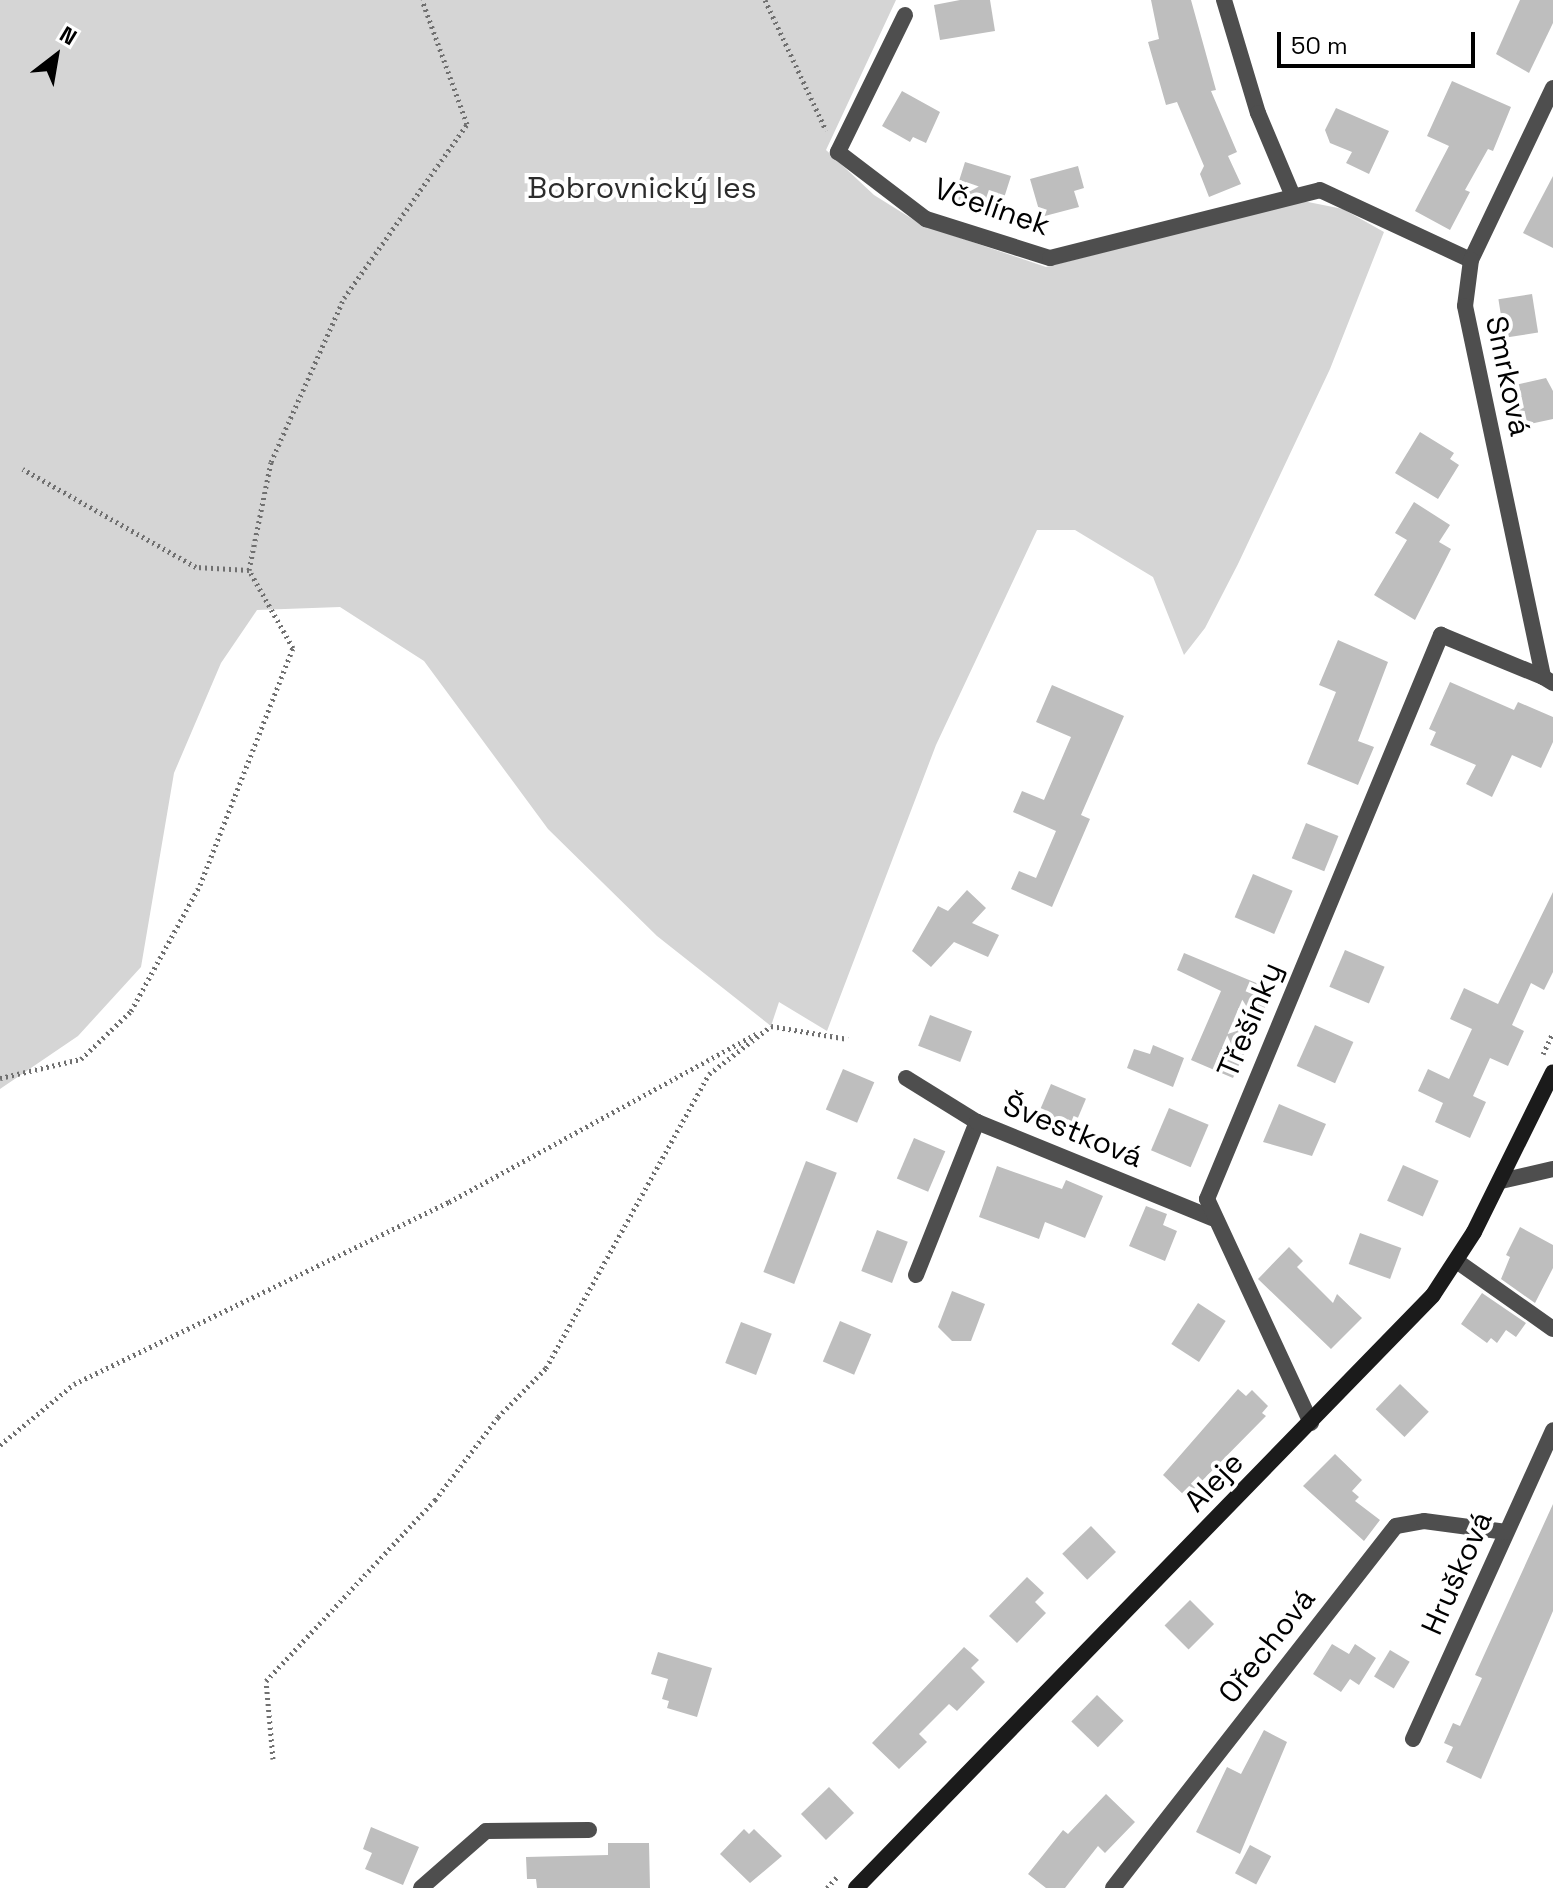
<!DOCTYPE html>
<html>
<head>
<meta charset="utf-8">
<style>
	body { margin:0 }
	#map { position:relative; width:1553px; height:1888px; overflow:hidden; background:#fff; font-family:"Space Grotesk",sans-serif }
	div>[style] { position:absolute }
	.green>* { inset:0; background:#d5d5d5 }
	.building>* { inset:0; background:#bebebe; transform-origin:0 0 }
	.path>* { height:5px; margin-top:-2.5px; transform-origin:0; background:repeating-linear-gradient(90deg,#707070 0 2px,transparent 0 6px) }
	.street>* { height:16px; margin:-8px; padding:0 8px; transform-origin:8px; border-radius:8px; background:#4e4e4e }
	.secondary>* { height:16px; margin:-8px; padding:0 8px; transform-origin:8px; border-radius:8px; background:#1b1b1b }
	span { translate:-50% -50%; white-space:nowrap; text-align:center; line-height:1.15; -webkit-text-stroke:8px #fff; paint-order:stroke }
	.park-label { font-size:30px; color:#2c2c2c }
	.street-label { font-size:30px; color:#000 }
	.north { position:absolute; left:16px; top:16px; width:80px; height:80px; -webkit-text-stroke:6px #fff; paint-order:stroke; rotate:31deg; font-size:22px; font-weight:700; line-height:32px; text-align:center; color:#000 }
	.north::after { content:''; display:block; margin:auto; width:28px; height:36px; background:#000; clip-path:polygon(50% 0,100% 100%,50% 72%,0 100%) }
	.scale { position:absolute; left:1277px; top:32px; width:198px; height:36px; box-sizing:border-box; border:4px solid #000; border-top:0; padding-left:10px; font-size:24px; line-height:28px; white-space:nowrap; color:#000; -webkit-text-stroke:6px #fff; paint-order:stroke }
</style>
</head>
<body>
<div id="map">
	<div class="green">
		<div style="clip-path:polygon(0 0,896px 0,826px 150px,874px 195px,922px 225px,1046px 267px,1303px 201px,1343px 209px,1384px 232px,1330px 369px,1238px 564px,1205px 628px,1184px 655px,1153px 577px,1075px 530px,1037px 530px,936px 745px,827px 1031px,779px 1002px,771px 1026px,657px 936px,548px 829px,424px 661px,340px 607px,257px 610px,221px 663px,174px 773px,141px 967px,78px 1036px,0 1089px)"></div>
	</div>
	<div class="building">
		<div style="clip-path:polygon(960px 0,990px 0,995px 31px,940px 40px,934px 5px)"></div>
		<div style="clip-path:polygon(1151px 0,1191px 0,1216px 90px,1211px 91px,1237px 152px,1228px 156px,1241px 184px,1209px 197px,1200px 174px,1204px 166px,1177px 102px,1166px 105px,1148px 42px,1159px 39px)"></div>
		<div style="clip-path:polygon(1520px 0,1553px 0,1553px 23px,1529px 73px,1496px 54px)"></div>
		<div style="clip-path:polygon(1452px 81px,1511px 107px,1493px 151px,1488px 149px,1465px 190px,1470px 192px,1450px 230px,1415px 211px,1449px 146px,1427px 136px)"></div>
		<div style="clip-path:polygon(902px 91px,940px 112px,926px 143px,913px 137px,910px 142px,882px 126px)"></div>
		<div style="clip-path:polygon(1336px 108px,1389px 131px,1369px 174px,1346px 163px,1352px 152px,1330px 143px,1325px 130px)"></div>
		<div style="clip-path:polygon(965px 162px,1011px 176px,1004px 198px,996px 195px,991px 211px,953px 200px)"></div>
		<div style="clip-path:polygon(1078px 166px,1084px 188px,1074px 191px,1079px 207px,1041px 217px,1030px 179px)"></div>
		<div style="clip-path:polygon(1553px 176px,1553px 248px,1523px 233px)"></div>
		<div style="left:1532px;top:294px;width:39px;height:34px;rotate:81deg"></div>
		<div style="clip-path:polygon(1546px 378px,1553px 391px,1553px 419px,1520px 426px,1511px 386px)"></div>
		<div style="clip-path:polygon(1420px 432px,1454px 453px,1450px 459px,1459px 465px,1438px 499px,1395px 473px)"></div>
		<div style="clip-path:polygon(1414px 502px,1450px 525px,1439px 542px,1451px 549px,1415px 620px,1374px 595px,1407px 540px,1395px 533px)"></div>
		<div style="clip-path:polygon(1338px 640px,1388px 662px,1358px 741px,1374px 747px,1358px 785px,1307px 764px,1336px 692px,1319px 685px)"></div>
		<div style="clip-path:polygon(1450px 682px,1514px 710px,1518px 702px,1553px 717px,1553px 742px,1541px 768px,1512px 755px,1492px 797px,1466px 784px,1476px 765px,1430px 745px,1436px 732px,1429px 729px)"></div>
		<div style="clip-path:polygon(1052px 685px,1124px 716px,1081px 815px,1090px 819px,1052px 907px,1011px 889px,1019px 871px,1036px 878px,1056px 831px,1013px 812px,1022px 791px,1044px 800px,1071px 737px,1036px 722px)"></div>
		<div style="left:1306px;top:823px;width:35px;height:38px;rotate:22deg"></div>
		<div style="left:1253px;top:874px;width:43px;height:47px;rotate:23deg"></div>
		<div style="clip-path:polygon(967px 890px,986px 908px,972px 923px,999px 935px,988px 957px,954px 942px,931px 967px,912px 951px,938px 906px,948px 911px)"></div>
		<div style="clip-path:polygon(1553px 892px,1553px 972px,1544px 990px,1531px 983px,1512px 1025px,1524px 1031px,1508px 1066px,1490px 1058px,1473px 1096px,1486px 1102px,1470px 1138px,1435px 1122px,1443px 1103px,1418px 1091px,1428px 1069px,1449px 1079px,1472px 1029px,1450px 1019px,1464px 988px,1498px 1004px)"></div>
		<div style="left:1345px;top:950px;width:43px;height:40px;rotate:23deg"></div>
		<div style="clip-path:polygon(1184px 953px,1273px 990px,1233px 1078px,1191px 1060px,1221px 991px,1177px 970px)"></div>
		<div style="left:930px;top:1015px;width:45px;height:33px;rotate:21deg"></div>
		<div style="left:1315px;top:1025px;width:42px;height:45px;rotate:24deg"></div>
		<div style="clip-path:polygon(1153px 1045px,1184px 1058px,1173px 1087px,1127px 1068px,1134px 1049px,1150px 1054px)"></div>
		<div style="left:843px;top:1069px;width:34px;height:44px;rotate:23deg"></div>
		<div style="left:1051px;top:1084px;width:38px;height:34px;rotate:23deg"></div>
		<div style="clip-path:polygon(1279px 1104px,1326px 1124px,1312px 1156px,1263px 1142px)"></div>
		<div style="left:1169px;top:1108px;width:43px;height:46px;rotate:23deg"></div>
		<div style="left:914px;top:1138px;width:34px;height:44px;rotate:23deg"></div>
		<div style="left:806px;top:1161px;width:33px;height:119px;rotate:21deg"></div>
		<div style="left:1403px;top:1165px;width:39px;height:39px;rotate:24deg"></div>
		<div style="clip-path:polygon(997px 1166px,1062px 1189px,1066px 1180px,1103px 1196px,1085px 1238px,1045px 1222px,1039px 1239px,979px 1217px)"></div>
		<div style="clip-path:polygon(1146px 1206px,1167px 1214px,1163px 1225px,1177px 1231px,1165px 1261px,1129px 1246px)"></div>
		<div style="clip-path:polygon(1520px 1227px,1553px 1245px,1553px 1268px,1535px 1303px,1501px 1279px,1510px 1257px,1506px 1255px)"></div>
		<div style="left:877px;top:1230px;width:33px;height:44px;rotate:21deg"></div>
		<div style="left:1360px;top:1233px;width:44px;height:33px;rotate:20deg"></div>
		<div style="clip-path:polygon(1289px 1247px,1303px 1261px,1297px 1267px,1333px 1303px,1337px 1294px,1362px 1318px,1331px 1349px,1258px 1279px)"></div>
		<div style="clip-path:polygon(952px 1291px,985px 1304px,971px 1341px,952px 1341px,938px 1327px)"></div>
		<div style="clip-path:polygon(1482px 1293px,1526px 1323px,1516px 1337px,1506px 1330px,1497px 1343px,1491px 1338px,1487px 1343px,1461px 1324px)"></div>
		<div style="left:1198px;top:1303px;width:33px;height:49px;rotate:33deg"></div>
		<div style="left:840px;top:1321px;width:34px;height:44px;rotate:23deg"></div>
		<div style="left:741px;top:1322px;width:33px;height:44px;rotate:21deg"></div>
		<div style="left:1400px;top:1384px;width:40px;height:35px;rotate:44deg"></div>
		<div style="clip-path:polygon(1238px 1389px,1246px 1396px,1252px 1390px,1268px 1406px,1262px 1413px,1266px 1416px,1186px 1497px,1163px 1475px)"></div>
		<div style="clip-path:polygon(1335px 1454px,1362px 1480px,1352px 1491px,1359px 1497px,1355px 1501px,1380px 1520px,1364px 1541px,1303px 1486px)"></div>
		<div style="clip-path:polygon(1553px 1504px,1553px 1611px,1481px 1779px,1446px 1762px,1453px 1747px,1444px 1743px,1453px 1723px,1460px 1726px,1482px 1678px,1475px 1675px)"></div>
		<div style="left:1091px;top:1526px;width:36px;height:40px;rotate:46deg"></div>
		<div style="clip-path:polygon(1027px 1577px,1044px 1593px,1035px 1602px,1046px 1613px,1017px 1643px,989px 1616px)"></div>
		<div style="left:1190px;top:1600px;width:34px;height:36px;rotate:45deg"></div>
		<div style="clip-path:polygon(1332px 1644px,1349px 1654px,1355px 1644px,1376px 1658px,1359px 1685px,1350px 1679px,1341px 1692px,1313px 1674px)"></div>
		<div style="clip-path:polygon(964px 1647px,979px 1660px,971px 1668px,985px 1682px,957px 1711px,949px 1704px,919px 1734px,927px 1742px,899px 1769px,872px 1743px)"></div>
		<div style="left:1390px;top:1650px;width:23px;height:31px;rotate:31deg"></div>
		<div style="clip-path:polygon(658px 1652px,712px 1668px,697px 1717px,667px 1708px,669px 1701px,662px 1699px,668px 1679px,651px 1674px)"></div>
		<div style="left:1097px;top:1695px;width:37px;height:37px;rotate:44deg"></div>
		<div style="clip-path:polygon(1264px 1730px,1287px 1742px,1240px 1854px,1196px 1832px,1227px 1767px,1241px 1774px)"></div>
		<div style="left:829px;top:1787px;width:36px;height:39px;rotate:46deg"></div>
		<div style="clip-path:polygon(1106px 1794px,1135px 1822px,1105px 1853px,1098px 1846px,1065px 1888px,1046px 1888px,1028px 1874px,1063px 1830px,1068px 1834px)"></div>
		<div style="clip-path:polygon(371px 1827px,419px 1847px,403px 1885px,365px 1869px,372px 1853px,363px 1849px)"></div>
		<div style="clip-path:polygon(744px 1829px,749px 1834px,754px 1829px,782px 1856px,750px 1883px,720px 1854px)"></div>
		<div style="clip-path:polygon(608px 1843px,649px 1843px,650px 1888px,537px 1888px,536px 1879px,527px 1879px,526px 1857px,608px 1855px)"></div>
		<div style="left:1250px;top:1845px;width:24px;height:32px;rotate:28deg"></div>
	</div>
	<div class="path">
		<div style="left:765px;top:0;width:144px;rotate:64.9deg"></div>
		<div style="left:249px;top:570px;width:110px;rotate:-78.5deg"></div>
		<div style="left:271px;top:462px;width:180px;rotate:-66deg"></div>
		<div style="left:344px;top:298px;width:213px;rotate:-54.7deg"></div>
		<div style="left:467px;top:124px;width:132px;rotate:-109.9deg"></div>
		<div style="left:1543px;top:1054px;width:23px;rotate:-65deg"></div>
		<div style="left:0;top:1078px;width:83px;rotate:-13.2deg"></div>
		<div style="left:81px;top:1059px;width:69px;rotate:-43.8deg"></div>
		<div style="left:131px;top:1011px;width:144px;rotate:-61.3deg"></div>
		<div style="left:200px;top:885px;width:255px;rotate:-68.6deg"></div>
		<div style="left:293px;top:648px;width:90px;rotate:-119.4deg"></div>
		<div style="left:249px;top:570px;width:53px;rotate:-176.8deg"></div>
		<div style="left:196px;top:567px;width:199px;rotate:-150.5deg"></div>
		<div style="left:0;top:1445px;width:96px;rotate:-39.5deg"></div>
		<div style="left:74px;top:1384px;width:417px;rotate:-25.9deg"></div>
		<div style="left:449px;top:1202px;width:350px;rotate:-28.7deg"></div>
		<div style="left:273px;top:1759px;width:78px;rotate:-95.1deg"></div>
		<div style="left:266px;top:1681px;width:248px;rotate:-47deg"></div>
		<div style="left:435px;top:1500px;width:104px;rotate:-52.8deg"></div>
		<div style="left:498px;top:1417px;width:69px;rotate:-45.6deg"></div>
		<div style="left:546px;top:1368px;width:336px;rotate:-61deg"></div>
		<div style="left:709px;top:1074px;width:78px;rotate:-37.7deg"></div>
		<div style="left:771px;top:1026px;width:78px;rotate:9.6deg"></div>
		<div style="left:827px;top:1888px;width:15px;rotate:-48deg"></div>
	</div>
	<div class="street">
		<div style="left:1224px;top:0;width:118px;rotate:73.3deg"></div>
		<div style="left:1258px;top:113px;width:88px;rotate:67.2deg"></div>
		<div style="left:905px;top:15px;width:153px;rotate:116.1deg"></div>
		<div style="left:838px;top:152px;width:111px;rotate:37.3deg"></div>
		<div style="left:926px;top:219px;width:130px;rotate:17.5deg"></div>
		<div style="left:1050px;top:258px;width:278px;rotate:-14.1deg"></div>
		<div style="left:1320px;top:190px;width:166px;rotate:24.9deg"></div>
		<div style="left:1553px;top:88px;width:191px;rotate:115.5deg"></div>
		<div style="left:1471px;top:260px;width:46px;rotate:97.4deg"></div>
		<div style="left:1465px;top:306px;width:379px;rotate:78.1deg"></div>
		<div style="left:1543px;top:677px;width:12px;rotate:31deg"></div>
		<div style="left:906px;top:1078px;width:84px;rotate:31.8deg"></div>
		<div style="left:1501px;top:1181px;width:53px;rotate:-13deg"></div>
		<div style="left:1458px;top:1262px;width:116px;rotate:35.2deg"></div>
		<div style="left:916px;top:1275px;width:165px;rotate:-68.3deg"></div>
		<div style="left:977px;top:1122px;width:254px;rotate:22.2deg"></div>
		<div style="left:1311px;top:1423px;width:247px;rotate:-114.9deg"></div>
		<div style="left:1207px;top:1199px;width:611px;rotate:-67.47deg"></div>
		<div style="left:1441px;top:635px;width:110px;rotate:22.4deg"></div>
		<div style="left:1413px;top:1739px;width:339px;rotate:-65.6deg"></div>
		<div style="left:421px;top:1888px;width:86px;rotate:-41.2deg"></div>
		<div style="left:486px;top:1831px;width:103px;rotate:-0.6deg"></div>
		<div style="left:1113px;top:1888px;width:459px;rotate:-52deg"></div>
		<div style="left:1396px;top:1526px;width:28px;rotate:-10deg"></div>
		<div style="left:1424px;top:1521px;width:83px;rotate:7.6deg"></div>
	</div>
	<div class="secondary">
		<div style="left:856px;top:1888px;width:827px;rotate:-45.78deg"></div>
		<div style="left:1433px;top:1295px;width:75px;rotate:-56.9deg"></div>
		<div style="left:1474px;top:1232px;width:178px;rotate:-63.7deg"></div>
	</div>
	<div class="park-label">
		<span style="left:642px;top:188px">Bobrovnický les</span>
	</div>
	<div class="street-label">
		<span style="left:992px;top:207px;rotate:19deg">Včelínek</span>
		<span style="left:1508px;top:376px;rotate:78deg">Smrková</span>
		<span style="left:1250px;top:1020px;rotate:-67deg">Třešínky</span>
		<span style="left:1073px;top:1131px;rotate:22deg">Švestková</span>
		<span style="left:1214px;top:1482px;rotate:-46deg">Aleje</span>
		<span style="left:1457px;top:1573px;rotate:-66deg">Hrušková</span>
		<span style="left:1267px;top:1646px;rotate:-52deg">Ořechová</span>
	</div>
	<div class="north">N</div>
	<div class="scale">50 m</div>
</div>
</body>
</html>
